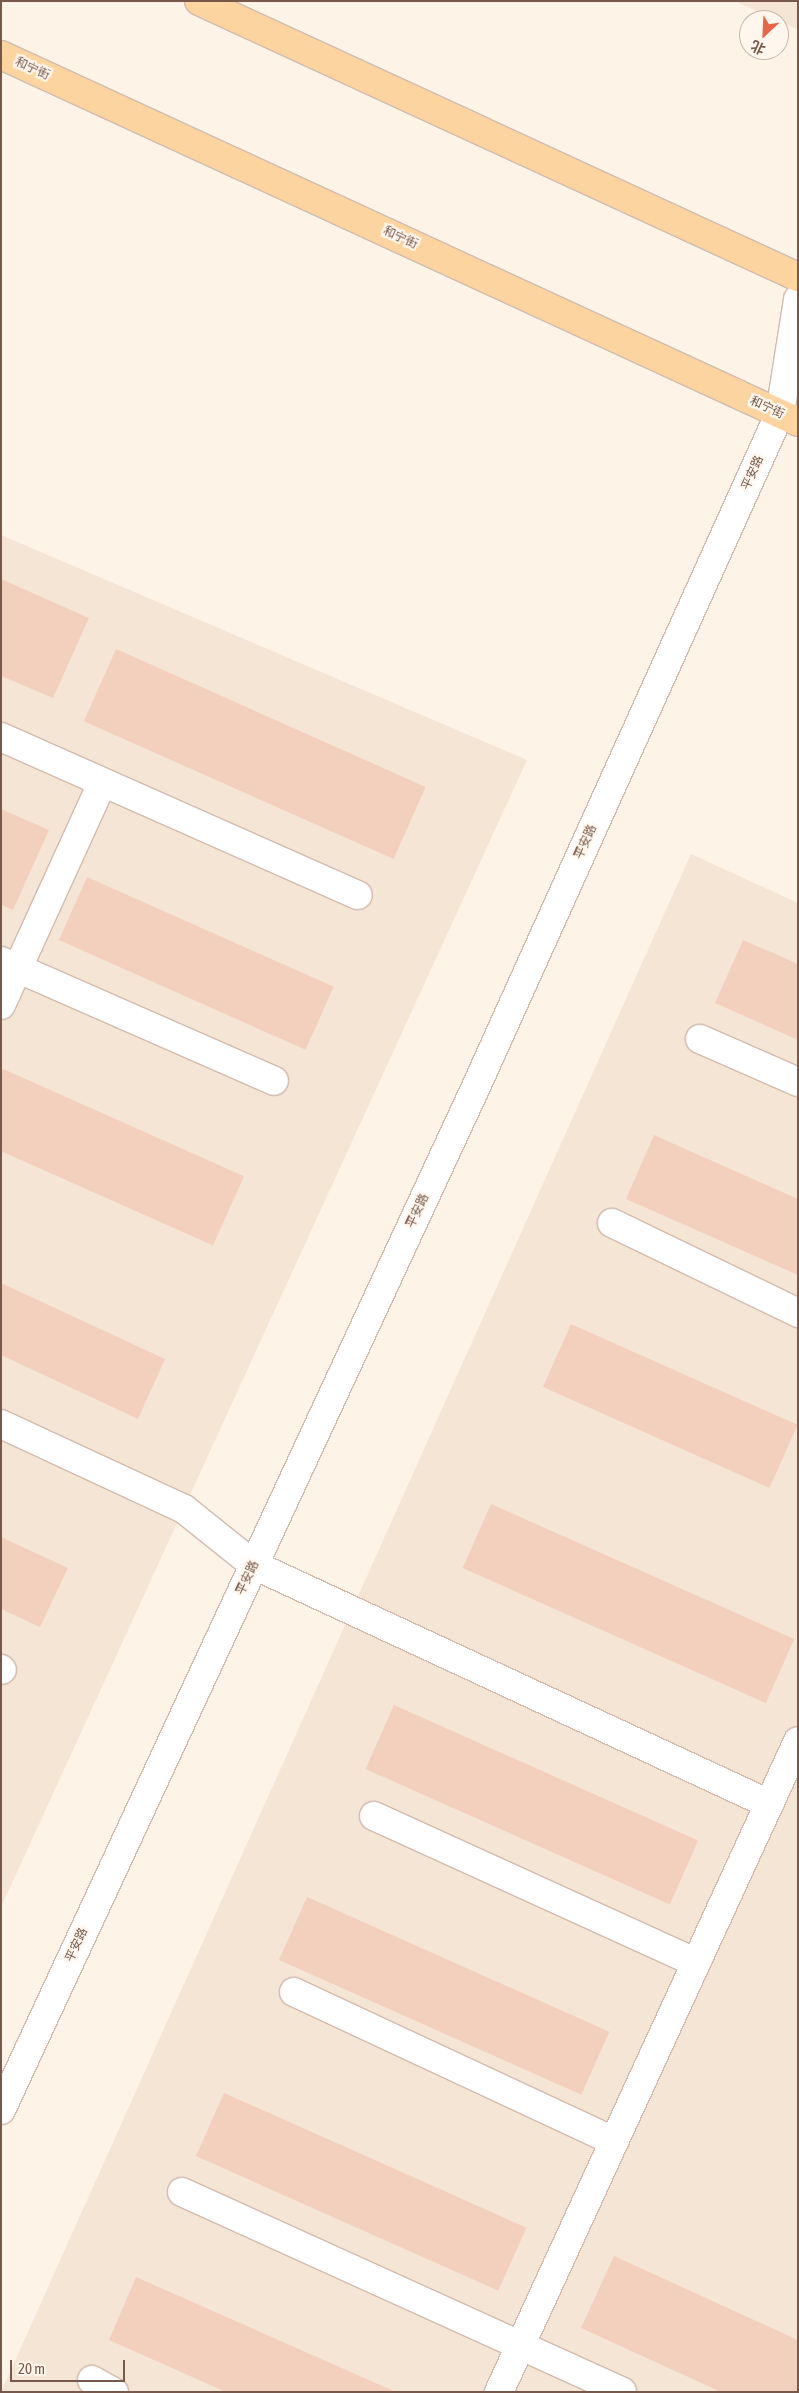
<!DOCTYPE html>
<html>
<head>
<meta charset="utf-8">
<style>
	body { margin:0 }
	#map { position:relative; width:799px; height:2393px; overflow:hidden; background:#fdf3e7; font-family:"Asap Condensed","Noto Sans SC",sans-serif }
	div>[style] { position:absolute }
	.residential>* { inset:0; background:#f5e5d5 }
	.building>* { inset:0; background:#f3d0be; transform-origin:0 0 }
	.roads { filter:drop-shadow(1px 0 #d1bcaf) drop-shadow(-1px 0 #d1bcaf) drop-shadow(0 1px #d1bcaf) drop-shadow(0 -1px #d1bcaf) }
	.minor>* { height:28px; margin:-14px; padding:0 14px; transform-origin:14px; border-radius:14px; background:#fff }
	.major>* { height:28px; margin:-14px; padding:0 14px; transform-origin:14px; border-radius:14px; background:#fcd49f }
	span { translate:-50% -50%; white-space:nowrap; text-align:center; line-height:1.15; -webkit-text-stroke:4.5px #fff7ee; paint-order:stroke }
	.street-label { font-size:12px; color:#77584a }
	.frame { position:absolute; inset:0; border:2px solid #77584a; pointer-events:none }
	.north { position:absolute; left:739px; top:10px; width:50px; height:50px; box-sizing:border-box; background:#fff7ee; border:1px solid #c9b7ac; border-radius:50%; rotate:205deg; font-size:14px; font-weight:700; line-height:20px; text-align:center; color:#77584a }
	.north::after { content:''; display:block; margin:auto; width:18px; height:22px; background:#e8654a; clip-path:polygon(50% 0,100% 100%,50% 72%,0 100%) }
	.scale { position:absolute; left:10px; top:2360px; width:115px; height:22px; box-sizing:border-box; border:2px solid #77584a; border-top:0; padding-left:6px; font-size:15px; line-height:18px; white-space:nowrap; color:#77584a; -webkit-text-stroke:4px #fff7ee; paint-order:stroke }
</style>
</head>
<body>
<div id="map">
	<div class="residential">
		<div style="clip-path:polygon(734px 1px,798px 1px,798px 30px,779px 20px)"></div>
		<div style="clip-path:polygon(1px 535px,527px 760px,1px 1907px)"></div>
		<div style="clip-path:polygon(691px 854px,798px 903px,798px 2392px,1px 2392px)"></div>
	</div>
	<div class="building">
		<div style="clip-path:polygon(1px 579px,89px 618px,53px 698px,1px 676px)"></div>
		<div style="left:116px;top:649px;width:339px;height:79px;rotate:24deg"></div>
		<div style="clip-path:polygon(1px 809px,49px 830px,13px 910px,1px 905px)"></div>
		<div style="left:87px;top:877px;width:270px;height:69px;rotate:24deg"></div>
		<div style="clip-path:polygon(743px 940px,798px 964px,798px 1040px,715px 1003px)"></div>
		<div style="left:1px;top:1068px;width:266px;height:76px;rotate:24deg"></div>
		<div style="clip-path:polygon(654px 1135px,798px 1199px,798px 1275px,626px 1199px)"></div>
		<div style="clip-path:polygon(1px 1283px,165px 1359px,138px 1419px,1px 1355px)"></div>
		<div style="left:571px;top:1324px;width:248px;height:69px;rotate:24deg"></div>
		<div style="left:491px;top:1504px;width:332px;height:70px;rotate:24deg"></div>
		<div style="clip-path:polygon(1px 1537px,68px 1568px,40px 1627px,1px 1609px)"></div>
		<div style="left:394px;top:1705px;width:333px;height:70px;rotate:24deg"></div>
		<div style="left:307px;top:1897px;width:331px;height:69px;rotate:24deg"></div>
		<div style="left:224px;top:2093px;width:331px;height:69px;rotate:24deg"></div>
		<div style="clip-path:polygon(614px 2256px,798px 2340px,798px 2392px,721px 2392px,581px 2328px)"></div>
		<div style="clip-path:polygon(136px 2277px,396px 2392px,226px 2392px,109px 2340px)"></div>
	</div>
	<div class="roads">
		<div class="minor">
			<div style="left:1px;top:737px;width:390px;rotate:23.9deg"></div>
			<div style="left:1px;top:961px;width:298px;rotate:23.7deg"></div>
			<div style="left:1px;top:1005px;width:244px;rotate:-65.5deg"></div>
			<div style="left:700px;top:1039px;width:107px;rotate:23.7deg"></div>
			<div style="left:612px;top:1223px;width:207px;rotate:25.8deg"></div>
			<div style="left:1px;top:1424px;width:202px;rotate:24.9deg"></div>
			<div style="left:184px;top:1509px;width:90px;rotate:38.7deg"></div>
			<div style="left:254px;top:1565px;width:568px;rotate:24.89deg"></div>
			<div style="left:1px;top:1669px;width:1px;rotate:45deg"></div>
			<div style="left:374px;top:1816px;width:354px;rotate:24.5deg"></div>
			<div style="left:294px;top:1992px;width:353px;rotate:25deg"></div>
			<div style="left:1px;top:2110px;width:1126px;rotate:-65.1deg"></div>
			<div style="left:475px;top:1089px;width:742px;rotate:-65.72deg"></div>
			<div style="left:780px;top:413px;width:115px;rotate:-81deg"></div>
			<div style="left:182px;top:2192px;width:483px;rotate:24.4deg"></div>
			<div style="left:92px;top:2380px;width:25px;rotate:29deg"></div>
			<div style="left:499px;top:2392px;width:716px;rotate:-65.33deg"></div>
		</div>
		<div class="major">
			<div style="left:199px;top:1px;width:660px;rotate:24.74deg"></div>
			<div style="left:1px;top:55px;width:877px;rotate:24.72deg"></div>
		</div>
	</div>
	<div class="street-label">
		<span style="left:32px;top:69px;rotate:25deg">和宁街</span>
		<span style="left:400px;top:238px;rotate:25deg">和宁街</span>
		<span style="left:767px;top:408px;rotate:25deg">和宁街</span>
		<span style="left:753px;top:473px;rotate:-66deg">平安路</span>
		<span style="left:586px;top:842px;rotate:-66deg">平安路</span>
		<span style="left:418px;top:1211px;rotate:-65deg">平安路</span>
		<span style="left:248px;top:1578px;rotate:-65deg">平安路</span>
		<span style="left:77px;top:1945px;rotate:-65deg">平安路</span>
	</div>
	<div class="frame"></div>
	<div class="north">北</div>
	<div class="scale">20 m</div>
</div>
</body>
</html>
